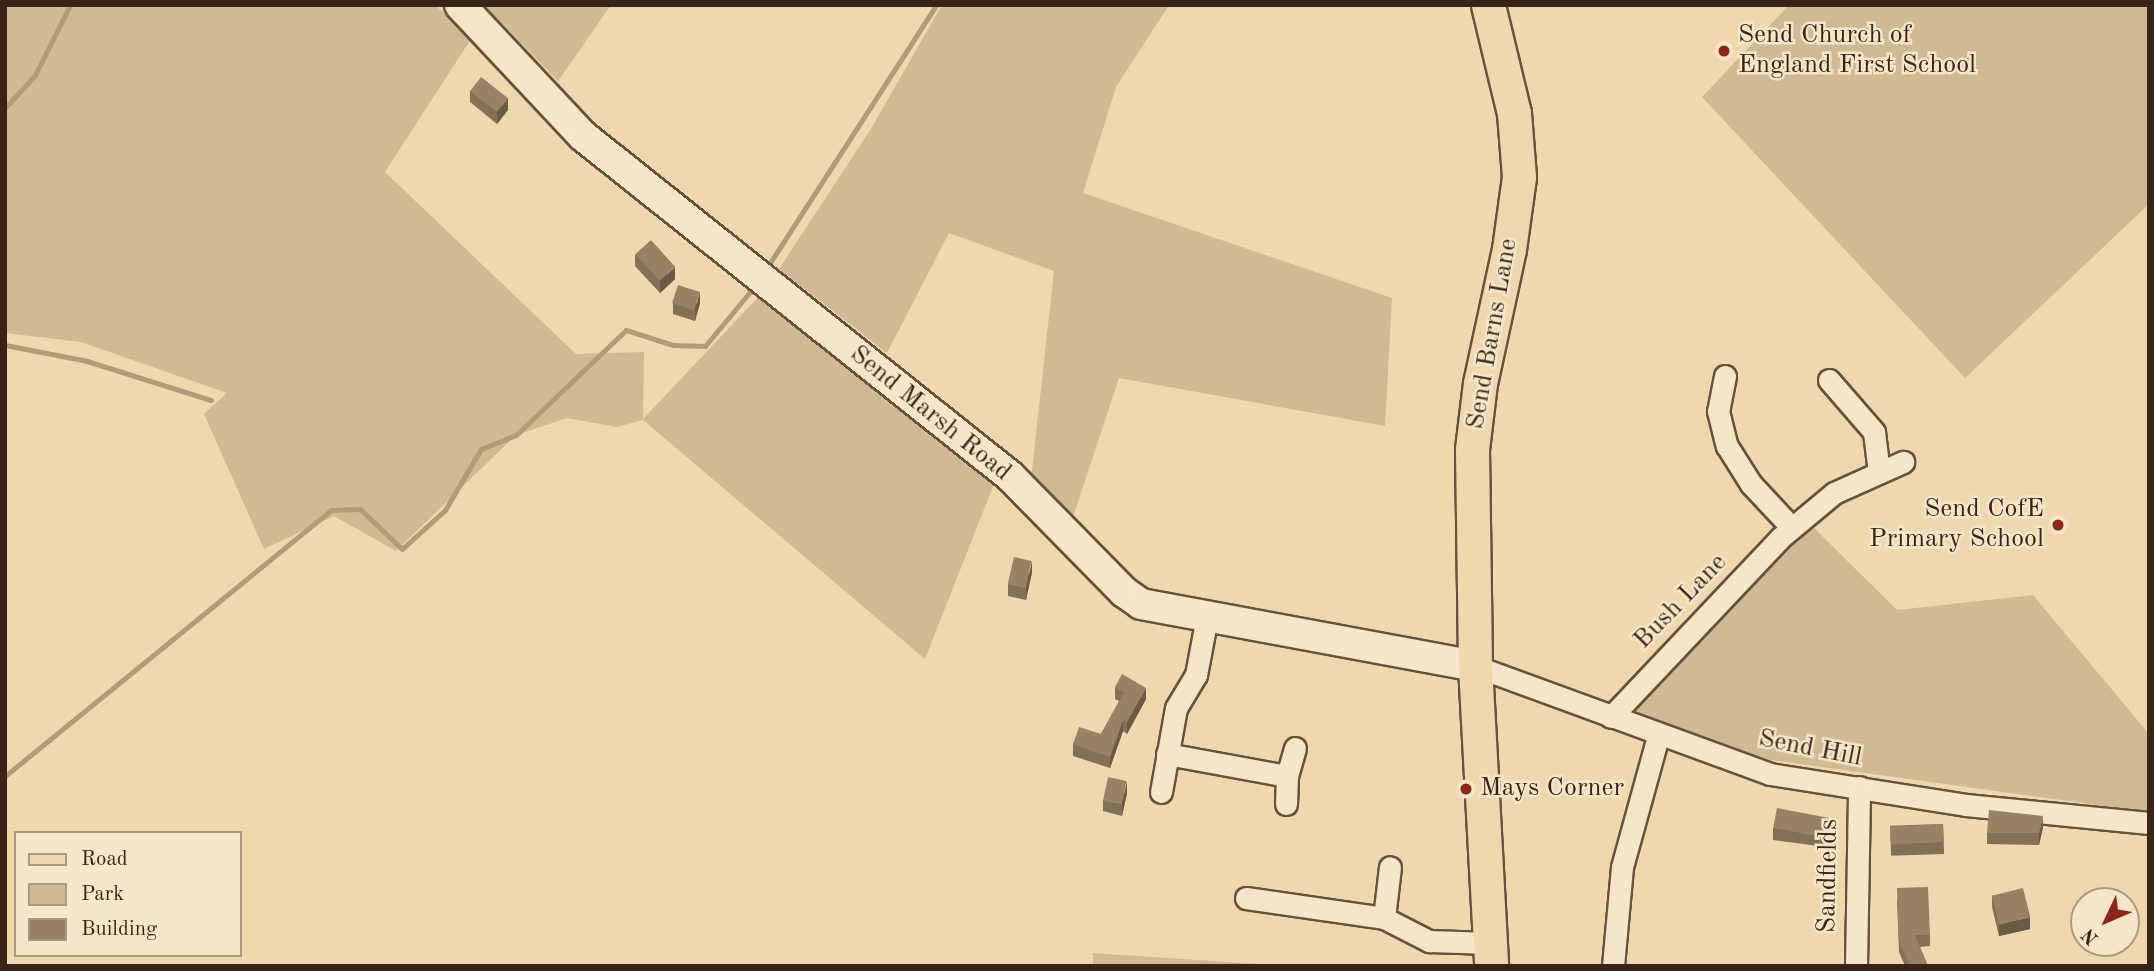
<!DOCTYPE html>
<html>
<head>
<meta charset="utf-8">
<style>
	body { margin:0 }
	#map { position:relative; width:2154px; height:971px; overflow:hidden; background:#efd8ad; font-family:"Old Standard TT",serif }
	div>[style] { position:absolute }
	.green>* { inset:0; background:#d0ba94 }
	.stream>* { height:5px; margin:-2.5px; padding:0 2.5px; transform-origin:2.5px; border-radius:2.5px; background:#b19b7a }
	.roads { filter:drop-shadow(2px 0 #66523d) drop-shadow(-2px 0 #66523d) drop-shadow(0 2px #66523d) drop-shadow(0 -2px #66523d) }
	.street>* { height:21px; margin:-10.5px; padding:0 10.5px; transform-origin:10.5px; border-radius:10.5px; background:#f5e6ca }
	.secondary>* { height:30px; margin:-15px; padding:0 15px; transform-origin:15px; border-radius:15px; background:#f5e6ca }
	.primary>* { height:33px; margin:-16.5px; padding:0 16.5px; transform-origin:16.5px; border-radius:16.5px; background:#efd8ad }
	.wall>* { inset:0; background:#827057; transform-origin:0 0 }
	.shaded-wall>* { inset:0; background:#6a5b47 }
	.building>* { inset:0; background:#978265; transform-origin:0 0 }
	.dots>* { width:19px; height:19px; translate:-50% -50%; box-sizing:border-box; border:4px solid #f5e6ca; border-radius:50% }
	span { translate:-50% -50%; white-space:nowrap; text-align:center; line-height:1.15; -webkit-text-stroke:5px #f5e6ca; paint-order:stroke }
	.poi-label { font-size:26px; color:#382518 }
	.left { translate:0 -50%; text-align:left }
	.right { translate:-100% -50%; text-align:right }
	.street-label { font-size:26px; color:#382518 }
	.frame { position:absolute; inset:0; border:7px solid #382518; pointer-events:none }
	.legend { position:absolute; left:14px; top:831px; width:228px; height:126px; box-sizing:border-box; background:#f5e6ca; border:2px solid #a99983; margin:0; padding:9px 12px; list-style:none; font-size:21px; color:#382518 }
	.legend li { display:flex; align-items:center; gap:14px; height:35px }
	.legend b { width:35px; border:2px solid #a99983 }
	.north { position:absolute; left:2070px; top:887px; width:70px; height:70px; box-sizing:border-box; background:#f5e6ca; border:2px solid #a99983; border-radius:50%; rotate:226deg; font-size:19px; font-weight:700; line-height:28px; text-align:center; color:#382518 }
	.north::after { content:''; display:block; margin:auto; width:24px; height:32px; background:#8f2418; clip-path:polygon(50% 0,100% 100%,50% 72%,0 100%) }
</style>
</head>
<body>
<div id="map">
	<div class="green">
		<div style="clip-path:polygon(5px 5px,435px 5px,471px 39px,385px 172px,576px 354px,644px 352px,643px 419px,761px 294px,994px 484px,925px 659px,643px 420px,617px 427px,567px 418px,516px 435px,396px 551px,334px 516px,264px 549px,204px 414px,227px 393px,81px 342px,5px 333px)"></div>
		<div style="clip-path:polygon(484px 5px,611px 5px,558px 81px)"></div>
		<div style="clip-path:polygon(942px 5px,1169px 5px,1116px 87px,1083px 193px,1392px 298px,1385px 426px,1119px 378px,1072px 520px,1031px 479px,1054px 271px,949px 233px,887px 353px,779px 269px,872px 127px)"></div>
		<div style="clip-path:polygon(1789px 5px,2149px 5px,2149px 204px,1965px 378px,1702px 97px)"></div>
		<div style="clip-path:polygon(1812px 526px,1897px 610px,2033px 595px,2149px 734px,2149px 812px,1771px 760px,1630px 713px)"></div>
		<div style="clip-path:polygon(1093px 953px,1285px 966px,1093px 966px)"></div>
	</div>
	<div class="stream">
		<div style="left:5px;top:108px;width:45px;rotate:-47.7deg"></div>
		<div style="left:35px;top:75px;width:78px;rotate:-63.4deg"></div>
		<div style="left:766px;top:269px;width:314px;rotate:-57.2deg"></div>
		<div style="left:5px;top:345px;width:84px;rotate:11deg"></div>
		<div style="left:87px;top:361px;width:130px;rotate:17.5deg"></div>
		<div style="left:5px;top:776px;width:421px;rotate:-39.2deg"></div>
		<div style="left:331px;top:510px;width:29px;rotate:-2deg"></div>
		<div style="left:360px;top:509px;width:58px;rotate:43.6deg"></div>
		<div style="left:402px;top:549px;width:58px;rotate:-42.2deg"></div>
		<div style="left:445px;top:510px;width:71px;rotate:-59.5deg"></div>
		<div style="left:481px;top:449px;width:38px;rotate:-22deg"></div>
		<div style="left:516px;top:435px;width:152px;rotate:-43.7deg"></div>
		<div style="left:626px;top:330px;width:49px;rotate:17.7deg"></div>
		<div style="left:673px;top:345px;width:32px;rotate:2deg"></div>
		<div style="left:705px;top:346px;width:77px;rotate:-50.3deg"></div>
	</div>
	<div class="roads">
		<div class="street">
			<div style="left:1725px;top:376px;width:36px;rotate:101deg"></div>
			<div style="left:1718px;top:411px;width:36px;rotate:76deg"></div>
			<div style="left:1727px;top:446px;width:45px;rotate:57.7deg"></div>
			<div style="left:1751px;top:484px;width:60px;rotate:47deg"></div>
			<div style="left:1829px;top:380px;width:69px;rotate:49.1deg"></div>
			<div style="left:1874px;top:432px;width:41px;rotate:83deg"></div>
			<div style="left:1475px;top:666px;width:314px;rotate:20.1deg"></div>
			<div style="left:1770px;top:774px;width:198px;rotate:9deg"></div>
			<div style="left:1966px;top:805px;width:184px;rotate:5.6deg"></div>
			<div style="left:1611px;top:717px;width:246px;rotate:-46.6deg"></div>
			<div style="left:1780px;top:538px;width:70px;rotate:-39.8deg"></div>
			<div style="left:1834px;top:493px;width:76px;rotate:-24.2deg"></div>
			<div style="left:1167px;top:754px;width:122px;rotate:10.4deg"></div>
			<div style="left:1287px;top:776px;width:28px;rotate:92deg"></div>
			<div style="left:1287px;top:776px;width:29px;rotate:-74deg"></div>
			<div style="left:1161px;top:792px;width:85px;rotate:-79.9deg"></div>
			<div style="left:1176px;top:708px;width:39px;rotate:-59deg"></div>
			<div style="left:1196px;top:675px;width:59px;rotate:-79.3deg"></div>
			<div style="left:1246px;top:898px;width:139px;rotate:8.2deg"></div>
			<div style="left:1384px;top:918px;width:51px;rotate:27.1deg"></div>
			<div style="left:1429px;top:941px;width:61px;rotate:1.9deg"></div>
			<div style="left:1384px;top:918px;width:51px;rotate:-83.3deg"></div>
			<div style="left:1613px;top:966px;width:99px;rotate:-84.8deg"></div>
			<div style="left:1622px;top:867px;width:136px;rotate:-74.6deg"></div>
			<div style="left:1856px;top:966px;width:179px;rotate:-89deg"></div>
		</div>
		<div class="secondary">
			<div style="left:460px;top:5px;width:180px;rotate:46.8deg"></div>
			<div style="left:583px;top:136px;width:546px;rotate:38.53deg"></div>
			<div style="left:1010px;top:476px;width:163px;rotate:45.5deg"></div>
			<div style="left:1124px;top:592px;width:21px;rotate:35deg"></div>
			<div style="left:1141px;top:604px;width:340px;rotate:10.5deg"></div>
		</div>
		<div class="primary">
			<div style="left:1488px;top:5px;width:111px;rotate:76.5deg"></div>
			<div style="left:1514px;top:113px;width:64px;rotate:85.5deg"></div>
			<div style="left:1519px;top:177px;width:73px;rotate:97.9deg"></div>
			<div style="left:1509px;top:249px;width:137px;rotate:102.2deg"></div>
			<div style="left:1480px;top:383px;width:66px;rotate:96.9deg"></div>
			<div style="left:1472px;top:449px;width:217px;rotate:89.2deg"></div>
			<div style="left:1475px;top:666px;width:300px;rotate:86.9deg"></div>
		</div>
	</div>
	<div class="wall">
		<div style="clip-path:polygon(470px 91px,508px 110px,497px 124px,470px 102px)"></div>
		<div style="clip-path:polygon(635px 254px,675px 279px,660px 293px,635px 266px)"></div>
		<div style="clip-path:polygon(673px 303px,700px 303px,695px 321px,673px 314px)"></div>
		<div style="clip-path:polygon(1032px 572px,1026px 600px,1008px 596px,1008px 584px)"></div>
		<div style="clip-path:polygon(1115px 687px,1146px 699px,1127px 734px,1123px 731px,1110px 768px,1073px 756px,1073px 744px,1101px 734px,1119px 701px,1115px 699px)"></div>
		<div style="clip-path:polygon(1127px 793px,1122px 816px,1103px 811px,1103px 800px)"></div>
		<div style="left:1943px;top:824px;width:30px;height:53px;rotate:88deg"></div>
		<div style="clip-path:polygon(2043px 827px,2039px 845px,1987px 844px,1987px 833px)"></div>
		<div style="clip-path:polygon(1773px 828px,1829px 829px,1826px 847px,1773px 840px)"></div>
		<div style="clip-path:polygon(1992px 895px,2030px 929px,1999px 936px,1992px 907px)"></div>
		<div style="clip-path:polygon(1897px 899px,1930px 935px,1930px 946px,1920px 947px,1928px 966px,1905px 966px,1899px 952px)"></div>
	</div>
	<div class="shaded-wall">
		<div style="clip-path:polygon(508px 98px,508px 110px,497px 124px,497px 112px)"></div>
		<div style="clip-path:polygon(675px 267px,675px 279px,660px 293px,660px 281px)"></div>
		<div style="clip-path:polygon(700px 292px,700px 303px,695px 321px,695px 309px)"></div>
		<div style="clip-path:polygon(1032px 561px,1032px 572px,1026px 600px,1026px 588px)"></div>
		<div style="clip-path:polygon(1146px 688px,1146px 699px,1127px 734px,1127px 722px)"></div>
		<div style="clip-path:polygon(1123px 720px,1123px 731px,1110px 768px,1110px 757px)"></div>
		<div style="clip-path:polygon(1127px 781px,1127px 793px,1122px 816px,1122px 804px)"></div>
		<div style="clip-path:polygon(2043px 816px,2043px 827px,2039px 845px,2039px 833px)"></div>
		<div style="clip-path:polygon(1829px 818px,1829px 829px,1826px 847px,1826px 836px)"></div>
		<div style="clip-path:polygon(2030px 917px,2030px 929px,1999px 936px,1999px 925px)"></div>
	</div>
	<div class="building">
		<div style="left:481px;top:77px;width:34px;height:18px;rotate:38deg"></div>
		<div style="left:651px;top:240px;width:36px;height:21px;rotate:48deg"></div>
		<div style="left:678px;top:285px;width:23px;height:19px;rotate:18deg"></div>
		<div style="left:1014px;top:557px;width:18px;height:28px;rotate:13deg"></div>
		<div style="clip-path:polygon(1122px 674px,1146px 688px,1127px 722px,1123px 720px,1110px 757px,1073px 744px,1079px 727px,1101px 734px,1124px 693px,1115px 687px)"></div>
		<div style="left:1108px;top:777px;width:19px;height:24px;rotate:12deg"></div>
		<div style="left:1777px;top:808px;width:53px;height:20px;rotate:11deg"></div>
		<div style="clip-path:polygon(1989px 810px,2043px 816px,2039px 833px,1987px 833px)"></div>
		<div style="left:1943px;top:824px;width:18px;height:53px;rotate:87deg"></div>
		<div style="clip-path:polygon(1928px 887px,1930px 935px,1915px 935px,1928px 966px,1910px 966px,1899px 941px,1897px 888px)"></div>
		<div style="left:2023px;top:888px;width:30px;height:32px;rotate:76deg"></div>
	</div>
	<div class="dots">
		<div style="left:1724px;top:51px;background:#8f2418"></div>
		<div style="left:2058px;top:525px;background:#8f2418"></div>
		<div style="left:1466px;top:789px;background:#8f2418"></div>
	</div>
	<div class="poi-label">
		<span class="left" style="left:1738px;top:51px">Send Church of<br>England First School</span>
		<span class="right" style="left:2044px;top:525px">Send CofE<br>Primary School</span>
		<span class="left" style="left:1480px;top:789px">Mays Corner</span>
	</div>
	<div class="street-label">
		<span style="left:1493px;top:334px;rotate:-80deg">Send Barns Lane</span>
		<span style="left:930px;top:414px;rotate:39deg">Send Marsh Road</span>
		<span style="left:1681px;top:602px;rotate:-46deg">Bush Lane</span>
		<span style="left:1810px;top:749px;rotate:11deg">Send Hill</span>
		<span style="left:1829px;top:876px;rotate:-89deg">Sandfields</span>
	</div>
	<div class="frame"></div>
	<ul class="legend">
	<li><b style="height:9px;background:#efd8ad"></b>Road</li>
	<li><b style="height:19px;background:#d0ba94"></b>Park</li>
	<li><b style="height:19px;background:#978265"></b>Building</li>
	</ul>
	<div class="north">N</div>
</div>
</body>
</html>
